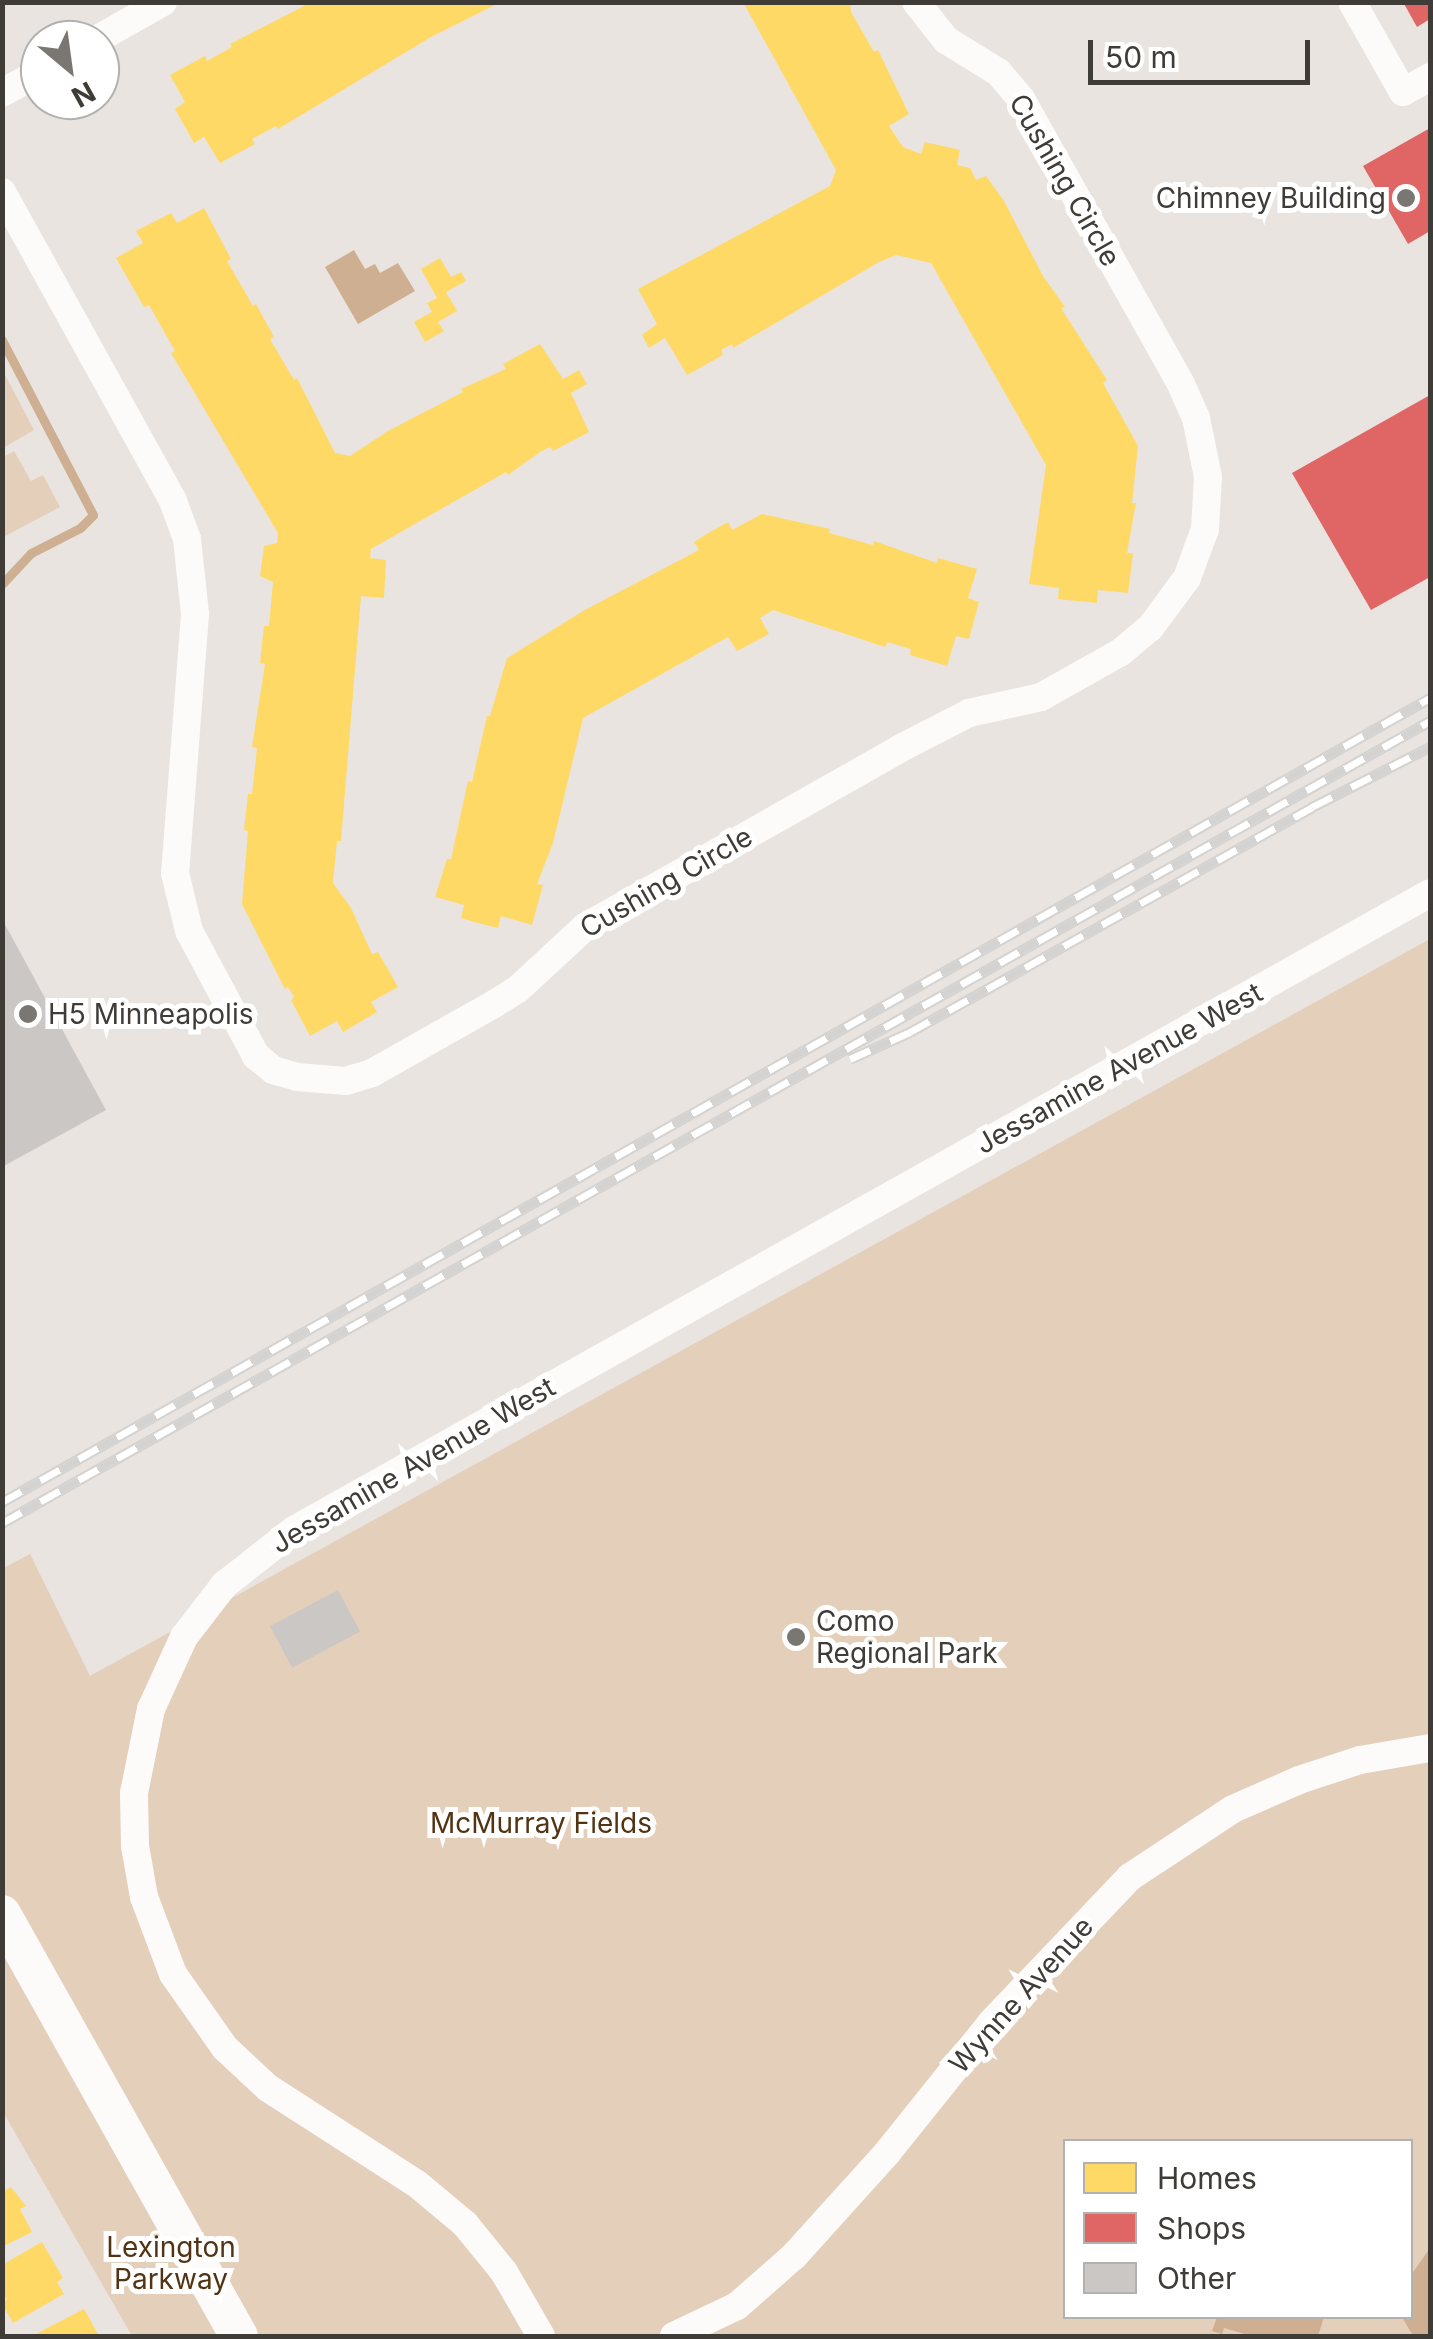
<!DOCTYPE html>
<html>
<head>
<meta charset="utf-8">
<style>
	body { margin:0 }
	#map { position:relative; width:1433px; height:2339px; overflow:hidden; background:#e9e4df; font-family:Inter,sans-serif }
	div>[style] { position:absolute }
	.green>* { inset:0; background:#e4cfba }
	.water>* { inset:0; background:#ceaf91 }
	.homes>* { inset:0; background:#ffd966 }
	.shops>* { inset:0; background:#e06666 }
	.stream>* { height:9px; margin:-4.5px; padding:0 4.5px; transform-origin:4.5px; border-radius:4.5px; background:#ceaf91 }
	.building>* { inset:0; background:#cbc7c4; transform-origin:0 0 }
	.street>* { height:28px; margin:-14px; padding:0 14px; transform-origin:14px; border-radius:14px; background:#fcfbfa }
	.secondary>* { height:38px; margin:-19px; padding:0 19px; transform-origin:19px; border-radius:19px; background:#fcfbfa }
	.rail>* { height:11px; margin-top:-5.5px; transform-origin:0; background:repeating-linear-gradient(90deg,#fff 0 22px,#d4d3d1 0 44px); box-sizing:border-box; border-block:2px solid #d4d3d1 }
	.dots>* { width:28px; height:28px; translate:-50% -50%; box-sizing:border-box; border:5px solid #fff; border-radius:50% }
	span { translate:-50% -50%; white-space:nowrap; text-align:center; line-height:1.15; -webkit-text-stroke:10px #fff; paint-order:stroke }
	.street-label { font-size:28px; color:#3f3c38 }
	.poi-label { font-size:28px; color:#3f3c38 }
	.right { translate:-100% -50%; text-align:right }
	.left { translate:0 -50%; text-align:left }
	.park-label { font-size:28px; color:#523414 }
	.frame { position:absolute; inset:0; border:5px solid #3f3c38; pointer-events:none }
	.legend { position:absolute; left:1063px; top:2139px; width:350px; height:180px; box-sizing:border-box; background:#fff; border:2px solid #b2b1af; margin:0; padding:12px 18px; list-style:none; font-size:30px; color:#3f3c38 }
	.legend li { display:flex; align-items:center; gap:20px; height:50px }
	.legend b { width:50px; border:2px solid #b2b1af }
	.north { position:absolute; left:20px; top:20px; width:100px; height:100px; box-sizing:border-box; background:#fff; border:2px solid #b2b1af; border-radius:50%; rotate:151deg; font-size:28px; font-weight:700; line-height:40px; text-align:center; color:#3f3c38 }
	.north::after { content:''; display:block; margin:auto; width:35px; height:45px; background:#7a7772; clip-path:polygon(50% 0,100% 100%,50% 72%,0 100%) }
	.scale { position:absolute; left:1088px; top:40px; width:222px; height:45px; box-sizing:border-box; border:5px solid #3f3c38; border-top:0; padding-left:12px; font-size:30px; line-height:35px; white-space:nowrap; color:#3f3c38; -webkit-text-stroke:8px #fff; paint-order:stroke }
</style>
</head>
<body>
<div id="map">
	<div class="green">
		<div style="clip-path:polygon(3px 371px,34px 430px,3px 448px,2px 448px)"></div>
		<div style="clip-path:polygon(14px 451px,31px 481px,43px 475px,60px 507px,5px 536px,3px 457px)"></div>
		<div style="clip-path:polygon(evenodd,1430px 939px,1430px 2336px,132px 2336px,3px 2112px,2px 1569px,30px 1554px,90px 1676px,1430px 939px,1066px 2142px,1410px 2142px,1410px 2316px,1066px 2316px,1066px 2142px)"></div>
	</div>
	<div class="water">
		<div style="clip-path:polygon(354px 250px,365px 269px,375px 264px,380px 273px,398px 263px,415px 291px,358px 324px,325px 267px)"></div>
		<div style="clip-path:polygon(1430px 2248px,1430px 2336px,1413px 2336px,1402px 2317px,1410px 2316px,1411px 2275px)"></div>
		<div style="clip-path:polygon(1217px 2317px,1217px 2316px,1324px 2317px,1318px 2336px,1252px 2336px,1224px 2328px,1222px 2334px,1212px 2331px)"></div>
	</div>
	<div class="homes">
		<div style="clip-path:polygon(303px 2px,501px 2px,431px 37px,278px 129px,276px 126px,252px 139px,255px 144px,220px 163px,204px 137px,194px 143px,175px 109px,185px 102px,170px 75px,205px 56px,207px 61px,232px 47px,230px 44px,304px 6px)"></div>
		<div style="clip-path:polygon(743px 2px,850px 2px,851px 12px,874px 52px,878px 50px,909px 114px,889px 126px,903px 147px,921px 154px,925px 142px,960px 150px,957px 165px,970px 168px,976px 180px,986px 176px,1004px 201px,1043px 276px,1065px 307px,1061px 308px,1107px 380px,1103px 383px,1138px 446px,1132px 503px,1136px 503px,1127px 553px,1133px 553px,1128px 593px,1098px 590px,1097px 603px,1058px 599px,1059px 588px,1029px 584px,1046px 465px,931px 263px,896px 255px,879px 262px,733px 348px,732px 344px,721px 350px,723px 355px,687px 375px,665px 338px,649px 348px,642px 335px,657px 324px,638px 289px,830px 186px,836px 170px)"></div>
		<div style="clip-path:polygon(204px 208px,231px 259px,227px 261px,253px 306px,256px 304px,274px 337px,270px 339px,294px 380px,297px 378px,335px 453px,350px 456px,388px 431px,463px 392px,461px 389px,506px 369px,503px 364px,540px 344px,563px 379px,579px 370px,587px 384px,571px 393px,589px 432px,553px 451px,550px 447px,540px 452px,508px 475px,506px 472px,371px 549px,370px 558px,386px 560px,384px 598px,361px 596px,341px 841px,337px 841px,333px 883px,351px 908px,372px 954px,378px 952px,398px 987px,371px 1002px,377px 1012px,343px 1032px,337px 1021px,310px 1036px,291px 1000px,294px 997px,288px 987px,285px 989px,242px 904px,248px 831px,244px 830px,248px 794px,252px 794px,257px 748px,252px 747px,265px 664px,260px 663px,264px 626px,269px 626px,273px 582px,260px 576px,264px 546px,277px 543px,278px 533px,171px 353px,175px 351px,149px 305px,144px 307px,116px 258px,143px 243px,136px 231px,171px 213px,177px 223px)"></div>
		<div style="clip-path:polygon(440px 258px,451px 277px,461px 272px,466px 281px,446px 292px,457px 311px,438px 322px,444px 331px,425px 342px,414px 322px,432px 312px,427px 303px,437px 298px,421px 269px)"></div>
		<div style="clip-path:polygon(762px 514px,830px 529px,829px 533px,873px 545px,874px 541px,937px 563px,938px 558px,977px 569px,968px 598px,979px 602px,969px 639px,956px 636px,947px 666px,910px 655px,911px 649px,887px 642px,885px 647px,773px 610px,760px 618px,769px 634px,737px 651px,728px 637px,583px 718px,553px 843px,537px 884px,543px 885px,532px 925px,501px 916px,498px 928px,478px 923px,461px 918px,464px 905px,435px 897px,447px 859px,451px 859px,468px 781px,472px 782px,487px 716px,490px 716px,507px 658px,583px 611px,699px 550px,694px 542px,710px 532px,728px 522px,732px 530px)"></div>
		<div style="clip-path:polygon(11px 2187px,26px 2206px,20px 2209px,32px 2232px,2px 2247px,2px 2192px)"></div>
		<div style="clip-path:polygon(42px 2242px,63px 2278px,57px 2282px,64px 2294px,13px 2323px,2px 2304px,7px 2300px,2px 2292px,2px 2265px)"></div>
		<div style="clip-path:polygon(84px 2309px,99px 2336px,32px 2336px)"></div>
	</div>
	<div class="shops">
		<div style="clip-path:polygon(1403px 2px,1430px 2px,1430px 19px,1417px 27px)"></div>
		<div style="clip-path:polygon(1430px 128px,1430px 231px,1408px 244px,1363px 166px)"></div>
		<div style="clip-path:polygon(1430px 395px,1430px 577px,1371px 610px,1292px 473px)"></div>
	</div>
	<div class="stream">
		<div style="left:2px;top:340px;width:197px;rotate:62.5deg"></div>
		<div style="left:93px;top:515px;width:18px;rotate:135deg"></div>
		<div style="left:80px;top:528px;width:55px;rotate:153deg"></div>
		<div style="left:31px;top:553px;width:42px;rotate:133.1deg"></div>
	</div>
	<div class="building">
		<div style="clip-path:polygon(2px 919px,106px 1110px,2px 1167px)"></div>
		<div style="left:338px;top:1590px;width:47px;height:77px;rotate:62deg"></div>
	</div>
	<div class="street">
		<div style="left:1352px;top:2px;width:103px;rotate:60.5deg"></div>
		<div style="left:1403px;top:92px;width:31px;rotate:-29deg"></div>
		<div style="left:96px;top:40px;width:77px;rotate:-29.6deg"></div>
		<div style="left:2px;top:93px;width:43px;rotate:-28.9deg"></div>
		<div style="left:2px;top:192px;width:353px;rotate:61deg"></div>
		<div style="left:173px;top:501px;width:40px;rotate:69.8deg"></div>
		<div style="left:187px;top:539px;width:75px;rotate:83.9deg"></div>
		<div style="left:195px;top:614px;width:260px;rotate:94.4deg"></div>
		<div style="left:175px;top:873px;width:60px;rotate:76.4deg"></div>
		<div style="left:189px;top:931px;width:142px;rotate:61.8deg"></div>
		<div style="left:256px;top:1056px;width:22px;rotate:39deg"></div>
		<div style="left:273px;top:1070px;width:25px;rotate:16deg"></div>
		<div style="left:297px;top:1077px;width:49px;rotate:4.7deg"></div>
		<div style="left:346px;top:1081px;width:27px;rotate:-17deg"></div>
		<div style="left:372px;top:1073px;width:140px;rotate:-29.5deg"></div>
		<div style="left:494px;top:1004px;width:28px;rotate:-32deg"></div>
		<div style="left:518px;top:989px;width:91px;rotate:-42.8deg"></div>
		<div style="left:585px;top:927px;width:361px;rotate:-29.5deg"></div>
		<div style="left:899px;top:749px;width:79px;rotate:-27.2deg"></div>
		<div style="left:969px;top:713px;width:74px;rotate:-12.5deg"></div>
		<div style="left:1041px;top:697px;width:92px;rotate:-29.4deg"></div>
		<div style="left:1121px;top:652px;width:38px;rotate:-40deg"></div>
		<div style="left:1150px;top:628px;width:62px;rotate:-53.5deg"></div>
		<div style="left:1187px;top:578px;width:52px;rotate:-69.8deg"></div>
		<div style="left:1205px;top:529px;width:52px;rotate:-86.7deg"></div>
		<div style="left:1208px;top:477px;width:60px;rotate:-101.5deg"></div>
		<div style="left:1196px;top:418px;width:37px;rotate:-114deg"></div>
		<div style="left:1181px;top:384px;width:327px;rotate:-119.3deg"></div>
		<div style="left:1021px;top:99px;width:35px;rotate:-130deg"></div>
		<div style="left:998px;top:72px;width:61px;rotate:-148.4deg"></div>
		<div style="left:946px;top:40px;width:48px;rotate:-128.3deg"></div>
		<div style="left:541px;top:2336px;width:74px;rotate:-120deg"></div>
		<div style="left:504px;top:2272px;width:62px;rotate:-129.1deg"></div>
		<div style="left:465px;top:2224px;width:62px;rotate:-140.2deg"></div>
		<div style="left:417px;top:2184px;width:177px;rotate:-147.2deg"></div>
		<div style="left:268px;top:2088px;width:59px;rotate:-137.1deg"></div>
		<div style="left:225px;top:2048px;width:90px;rotate:-125.1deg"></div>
		<div style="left:173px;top:1974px;width:82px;rotate:-110.6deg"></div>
		<div style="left:144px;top:1897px;width:52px;rotate:-100deg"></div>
		<div style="left:135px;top:1846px;width:53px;rotate:-91.1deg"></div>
		<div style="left:134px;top:1793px;width:86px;rotate:-78.6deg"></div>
		<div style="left:151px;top:1709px;width:79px;rotate:-65.4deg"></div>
		<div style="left:184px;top:1637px;width:66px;rotate:-52.4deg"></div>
		<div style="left:224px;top:1585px;width:89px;rotate:-38.2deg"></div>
		<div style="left:294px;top:1530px;width:1302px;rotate:-29.28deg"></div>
		<div style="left:674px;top:2336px;width:70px;rotate:-25.5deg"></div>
		<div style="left:737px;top:2306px;width:76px;rotate:-41.3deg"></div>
		<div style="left:794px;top:2256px;width:139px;rotate:-47.9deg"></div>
		<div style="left:887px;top:2153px;width:166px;rotate:-51.3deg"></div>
		<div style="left:991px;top:2023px;width:202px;rotate:-46.4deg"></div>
		<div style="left:1130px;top:1877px;width:123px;rotate:-33.4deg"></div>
		<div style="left:1233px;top:1809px;width:72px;rotate:-23.7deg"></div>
		<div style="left:1299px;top:1780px;width:64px;rotate:-18.2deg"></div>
		<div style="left:1360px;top:1760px;width:71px;rotate:-9.7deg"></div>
	</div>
	<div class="secondary">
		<div style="left:2px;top:1914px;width:484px;rotate:60.7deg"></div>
	</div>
	<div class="rail">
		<div style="left:850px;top:1059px;width:66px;rotate:-24.2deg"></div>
		<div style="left:910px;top:1032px;width:461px;rotate:-29.2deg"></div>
		<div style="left:1312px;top:807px;width:132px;rotate:-27deg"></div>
		<div style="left:2px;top:1502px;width:1639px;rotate:-29.38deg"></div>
		<div style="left:2px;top:1523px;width:1638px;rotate:-29.32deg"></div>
	</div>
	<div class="dots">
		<div style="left:1406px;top:198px;background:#7a7772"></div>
		<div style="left:28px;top:1014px;background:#7a7772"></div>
		<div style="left:796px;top:1637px;background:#7a7772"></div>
	</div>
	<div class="street-label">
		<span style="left:1065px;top:180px;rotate:60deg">Cushing Circle</span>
		<span style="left:666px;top:882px;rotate:-30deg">Cushing Circle</span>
		<span style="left:1119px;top:1068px;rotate:-29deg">Jessamine Avenue West</span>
		<span style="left:413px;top:1465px;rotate:-30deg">Jessamine Avenue West</span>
		<span style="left:1021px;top:1995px;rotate:-48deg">Wynne Avenue</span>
	</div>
	<div class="poi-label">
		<span class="right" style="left:1386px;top:198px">Chimney Building</span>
		<span class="left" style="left:48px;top:1014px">H5 Minneapolis</span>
		<span class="left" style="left:816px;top:1637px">Como<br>Regional Park</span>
	</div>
	<div class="park-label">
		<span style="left:541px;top:1823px">McMurray Fields</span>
		<span style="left:171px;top:2263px">Lexington<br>Parkway</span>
	</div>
	<div class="frame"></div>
	<ul class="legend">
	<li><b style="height:28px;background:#ffd966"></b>Homes</li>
	<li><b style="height:28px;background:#e06666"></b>Shops</li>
	<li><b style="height:28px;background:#cbc7c4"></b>Other</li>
	</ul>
	<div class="north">N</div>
	<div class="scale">50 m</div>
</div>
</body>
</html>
